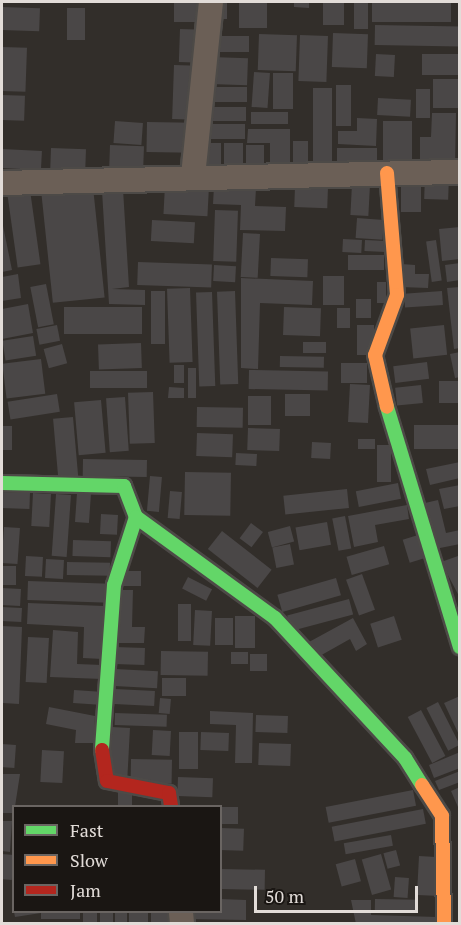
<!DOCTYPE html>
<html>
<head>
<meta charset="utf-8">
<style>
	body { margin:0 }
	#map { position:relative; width:461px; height:925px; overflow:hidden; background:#322e2a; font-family:"PT Serif",serif }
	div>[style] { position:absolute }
	.building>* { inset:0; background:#4a4747; transform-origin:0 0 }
	.roads { filter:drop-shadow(2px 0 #4d4a47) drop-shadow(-2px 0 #4d4a47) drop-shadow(0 2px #4d4a47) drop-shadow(0 -2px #4d4a47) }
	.street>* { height:24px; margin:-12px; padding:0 12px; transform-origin:12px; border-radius:12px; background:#6b5f56 }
	.fast>* { height:14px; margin:-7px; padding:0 7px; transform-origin:7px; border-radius:7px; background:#63d668 }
	.slow>* { height:14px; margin:-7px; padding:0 7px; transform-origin:7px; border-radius:7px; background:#ff974d }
	.jam>* { height:14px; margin:-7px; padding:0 7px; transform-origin:7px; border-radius:7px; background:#b3261e }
	span { translate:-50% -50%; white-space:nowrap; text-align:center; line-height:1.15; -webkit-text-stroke:4.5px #1a1613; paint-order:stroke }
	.frame { position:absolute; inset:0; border:3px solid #e2dcd8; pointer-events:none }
	.legend { position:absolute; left:12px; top:805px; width:210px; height:108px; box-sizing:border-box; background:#1a1613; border:2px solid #6a6562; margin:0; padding:8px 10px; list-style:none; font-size:18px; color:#e2dcd8 }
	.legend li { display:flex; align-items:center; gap:12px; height:30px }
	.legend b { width:30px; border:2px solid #6a6562 }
	.scale { position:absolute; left:254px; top:886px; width:164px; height:27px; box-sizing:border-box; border:3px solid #e2dcd8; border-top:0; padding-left:8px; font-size:18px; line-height:21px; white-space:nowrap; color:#e2dcd8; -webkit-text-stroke:4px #1a1613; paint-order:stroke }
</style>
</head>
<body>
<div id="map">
	<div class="building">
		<div style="left:174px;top:2px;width:27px;height:20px"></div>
		<div style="left:217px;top:2px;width:10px;height:17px"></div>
		<div style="left:239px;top:2px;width:28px;height:26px"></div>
		<div style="clip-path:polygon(294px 2px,309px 2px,309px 8px,294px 7px)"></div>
		<div style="left:323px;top:2px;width:21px;height:23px"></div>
		<div style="left:354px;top:2px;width:14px;height:27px"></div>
		<div style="left:372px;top:2px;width:79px;height:20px"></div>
		<div style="left:2px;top:7px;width:38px;height:23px;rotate:2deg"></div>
		<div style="left:67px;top:8px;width:18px;height:32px"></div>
		<div style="left:375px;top:25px;width:85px;height:20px;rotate:1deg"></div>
		<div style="left:180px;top:29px;width:23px;height:33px;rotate:2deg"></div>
		<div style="left:333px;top:33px;width:35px;height:34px;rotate:2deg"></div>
		<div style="left:259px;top:34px;width:38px;height:36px;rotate:2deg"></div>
		<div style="left:300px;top:35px;width:28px;height:46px;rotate:2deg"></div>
		<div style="left:212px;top:36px;width:37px;height:16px"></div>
		<div style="left:2px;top:47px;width:25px;height:44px;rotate:2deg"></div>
		<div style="left:376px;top:54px;width:19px;height:22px;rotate:3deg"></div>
		<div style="left:422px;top:54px;width:38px;height:21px"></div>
		<div style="left:211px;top:57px;width:37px;height:27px;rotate:2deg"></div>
		<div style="left:174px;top:65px;width:24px;height:54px;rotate:2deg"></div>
		<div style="left:254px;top:72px;width:16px;height:35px;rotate:4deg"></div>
		<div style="left:273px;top:73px;width:20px;height:36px"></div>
		<div style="left:433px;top:79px;width:27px;height:29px"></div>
		<div style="left:336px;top:85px;width:15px;height:41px"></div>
		<div style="left:206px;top:87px;width:41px;height:15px"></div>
		<div style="left:313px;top:88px;width:19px;height:79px"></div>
		<div style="left:416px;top:89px;width:14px;height:29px"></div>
		<div style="left:2px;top:95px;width:23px;height:25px;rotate:2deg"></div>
		<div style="left:378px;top:98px;width:33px;height:17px;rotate:3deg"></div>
		<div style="left:203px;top:107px;width:43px;height:14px"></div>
		<div style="left:251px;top:112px;width:37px;height:12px"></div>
		<div style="clip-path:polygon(432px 113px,456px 113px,455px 167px,420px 166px,420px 137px,431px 137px)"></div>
		<div style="clip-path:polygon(357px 118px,377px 119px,376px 146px,338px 144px,338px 131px,357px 131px)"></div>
		<div style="left:115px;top:121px;width:28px;height:22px;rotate:4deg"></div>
		<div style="left:383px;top:121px;width:29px;height:42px"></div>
		<div style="left:147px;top:122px;width:46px;height:30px;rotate:1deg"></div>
		<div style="left:200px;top:124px;width:45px;height:15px"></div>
		<div style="clip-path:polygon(248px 129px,290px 129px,290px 170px,270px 170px,270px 143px,247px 143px)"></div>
		<div style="left:293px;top:141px;width:15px;height:31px"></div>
		<div style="left:198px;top:143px;width:23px;height:29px"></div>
		<div style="left:224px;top:143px;width:19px;height:28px"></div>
		<div style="left:110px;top:145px;width:34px;height:28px;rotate:2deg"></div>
		<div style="left:246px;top:145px;width:18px;height:28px"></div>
		<div style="left:51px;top:148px;width:35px;height:26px;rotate:2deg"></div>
		<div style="left:337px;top:148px;width:40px;height:18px"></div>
		<div style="left:2px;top:149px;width:40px;height:19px;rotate:3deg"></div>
		<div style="left:425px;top:175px;width:24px;height:24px;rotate:2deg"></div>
		<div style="left:401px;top:178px;width:20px;height:34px"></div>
		<div style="left:352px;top:184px;width:18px;height:31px;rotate:3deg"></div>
		<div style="left:165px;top:185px;width:44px;height:29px;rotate:3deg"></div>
		<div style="clip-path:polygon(214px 186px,256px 188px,255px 206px,286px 207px,285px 231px,240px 230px,241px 205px,213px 204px)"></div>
		<div style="left:295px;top:186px;width:33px;height:21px;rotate:2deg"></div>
		<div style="left:93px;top:187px;width:111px;height:52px;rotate:84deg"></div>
		<div style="clip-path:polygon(123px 189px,129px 287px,112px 289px,145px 290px,145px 305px,109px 304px,102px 191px)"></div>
		<div style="left:30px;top:190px;width:75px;height:23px;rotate:82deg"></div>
		<div style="left:215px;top:210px;width:23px;height:51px;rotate:2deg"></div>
		<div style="left:357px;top:218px;width:27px;height:20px;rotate:4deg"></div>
		<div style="left:152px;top:220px;width:43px;height:21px;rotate:3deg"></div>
		<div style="clip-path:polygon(2px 221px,12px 270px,2px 272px)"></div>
		<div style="clip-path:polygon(460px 227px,460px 259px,442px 261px,439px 229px)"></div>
		<div style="left:243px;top:233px;width:17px;height:44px;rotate:3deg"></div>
		<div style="left:343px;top:239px;width:19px;height:13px;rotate:3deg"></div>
		<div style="left:365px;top:240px;width:21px;height:11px;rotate:3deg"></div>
		<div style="left:436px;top:240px;width:41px;height:10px;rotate:82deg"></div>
		<div style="left:348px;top:255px;width:36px;height:15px"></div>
		<div style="left:271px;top:258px;width:37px;height:18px;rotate:2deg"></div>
		<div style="left:138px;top:262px;width:74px;height:23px;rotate:2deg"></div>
		<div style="clip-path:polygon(460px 263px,460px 280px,447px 282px,445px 265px)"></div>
		<div style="clip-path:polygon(401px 264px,415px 265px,415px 274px,429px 274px,428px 288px,400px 287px)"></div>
		<div style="left:214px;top:265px;width:22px;height:16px;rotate:3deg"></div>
		<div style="clip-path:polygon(18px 274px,21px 298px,2px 301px,2px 277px)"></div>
		<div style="left:323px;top:276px;width:21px;height:29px"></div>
		<div style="clip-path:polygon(241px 278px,313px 281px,312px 305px,260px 303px,258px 369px,241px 368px)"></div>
		<div style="left:377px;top:282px;width:9px;height:21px"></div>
		<div style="left:46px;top:284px;width:41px;height:16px;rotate:79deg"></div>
		<div style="clip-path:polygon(460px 287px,460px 348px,454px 349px,447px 288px)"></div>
		<div style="left:190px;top:288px;width:74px;height:23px;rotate:88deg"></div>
		<div style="left:151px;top:291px;width:14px;height:53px"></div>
		<div style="left:235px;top:291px;width:93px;height:18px;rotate:88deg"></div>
		<div style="left:442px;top:291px;width:14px;height:38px;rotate:86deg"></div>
		<div style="left:212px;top:292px;width:94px;height:16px;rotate:88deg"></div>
		<div style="left:356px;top:299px;width:15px;height:19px"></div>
		<div style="clip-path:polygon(28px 304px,33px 333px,2px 339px,2px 309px)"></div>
		<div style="left:142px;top:307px;width:27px;height:78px;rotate:90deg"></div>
		<div style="left:284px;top:307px;width:37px;height:28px;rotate:2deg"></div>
		<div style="left:337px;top:308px;width:13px;height:20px"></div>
		<div style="left:57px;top:325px;width:16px;height:21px;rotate:79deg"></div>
		<div style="left:357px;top:325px;width:17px;height:30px"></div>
		<div style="left:444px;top:325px;width:30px;height:34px;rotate:84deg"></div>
		<div style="left:33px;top:336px;width:20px;height:31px;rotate:81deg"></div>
		<div style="left:303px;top:342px;width:23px;height:11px"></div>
		<div style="left:141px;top:343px;width:25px;height:43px;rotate:88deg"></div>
		<div style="left:62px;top:344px;width:20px;height:19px;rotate:75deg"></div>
		<div style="clip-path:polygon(460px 352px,460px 377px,455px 378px,450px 354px)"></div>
		<div style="left:280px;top:356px;width:44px;height:11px;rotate:1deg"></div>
		<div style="left:41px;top:359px;width:35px;height:39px;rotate:83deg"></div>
		<div style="left:427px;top:362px;width:17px;height:34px;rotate:83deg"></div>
		<div style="left:341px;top:363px;width:26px;height:20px"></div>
		<div style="left:174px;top:365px;width:10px;height:18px"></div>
		<div style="left:188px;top:368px;width:8px;height:30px"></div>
		<div style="left:249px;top:370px;width:79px;height:19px;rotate:1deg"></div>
		<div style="left:147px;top:371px;width:17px;height:57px;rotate:90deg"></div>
		<div style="left:460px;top:381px;width:22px;height:21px;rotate:90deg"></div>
		<div style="left:350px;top:384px;width:20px;height:38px;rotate:3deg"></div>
		<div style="left:421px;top:385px;width:18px;height:26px;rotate:84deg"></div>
		<div style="clip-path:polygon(169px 387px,184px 388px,184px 398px,168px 398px)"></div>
		<div style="left:153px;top:392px;width:51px;height:25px;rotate:88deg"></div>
		<div style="left:57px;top:394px;width:18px;height:50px;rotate:81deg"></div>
		<div style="left:285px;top:394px;width:25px;height:22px"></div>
		<div style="left:248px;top:396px;width:23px;height:29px"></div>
		<div style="left:125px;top:397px;width:54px;height:19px;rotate:86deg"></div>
		<div style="left:101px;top:400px;width:53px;height:27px;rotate:85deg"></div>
		<div style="left:197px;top:407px;width:46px;height:20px;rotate:1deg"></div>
		<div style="left:73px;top:417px;width:62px;height:20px;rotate:85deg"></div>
		<div style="left:460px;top:425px;width:24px;height:46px;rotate:90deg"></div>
		<div style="left:2px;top:426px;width:10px;height:24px"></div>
		<div style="left:248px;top:428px;width:32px;height:22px;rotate:2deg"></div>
		<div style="left:197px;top:433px;width:36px;height:23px;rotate:2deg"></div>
		<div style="left:358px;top:439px;width:17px;height:10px"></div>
		<div style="left:312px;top:442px;width:19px;height:16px;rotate:3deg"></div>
		<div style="left:377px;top:445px;width:14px;height:37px"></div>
		<div style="left:236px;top:453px;width:21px;height:12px;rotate:3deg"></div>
		<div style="left:83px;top:459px;width:64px;height:17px;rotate:1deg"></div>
		<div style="clip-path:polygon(460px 462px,460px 478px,430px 485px,426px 469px)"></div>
		<div style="left:185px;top:472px;width:46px;height:43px;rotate:1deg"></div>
		<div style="left:150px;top:476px;width:12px;height:35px;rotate:5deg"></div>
		<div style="left:398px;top:483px;width:16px;height:43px;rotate:79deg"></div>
		<div style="clip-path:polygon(460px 485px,460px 506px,444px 509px,439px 489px)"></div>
		<div style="left:347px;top:489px;width:19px;height:64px;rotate:84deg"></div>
		<div style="left:170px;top:491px;width:12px;height:27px;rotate:5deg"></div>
		<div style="left:2px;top:492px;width:28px;height:16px;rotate:2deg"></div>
		<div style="left:33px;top:493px;width:18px;height:33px;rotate:3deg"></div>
		<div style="left:77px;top:493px;width:14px;height:29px;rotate:4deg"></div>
		<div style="left:56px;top:494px;width:15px;height:62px;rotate:4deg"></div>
		<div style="clip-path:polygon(438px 500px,446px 533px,460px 530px,460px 544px,435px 549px,425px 503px)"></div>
		<div style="clip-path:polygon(407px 505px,409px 519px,375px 525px,378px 542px,354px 547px,348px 516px)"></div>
		<div style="left:101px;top:514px;width:17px;height:20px;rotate:3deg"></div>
		<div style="left:345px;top:516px;width:33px;height:13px;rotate:79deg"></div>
		<div style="left:327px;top:522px;width:23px;height:32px;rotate:80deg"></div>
		<div style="left:251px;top:523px;width:15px;height:19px;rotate:37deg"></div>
		<div style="left:290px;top:526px;width:16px;height:23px;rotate:75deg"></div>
		<div style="left:4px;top:527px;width:16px;height:36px;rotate:4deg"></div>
		<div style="left:222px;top:531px;width:63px;height:23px;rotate:38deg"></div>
		<div style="left:418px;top:535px;width:24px;height:16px;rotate:73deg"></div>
		<div style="left:73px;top:540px;width:38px;height:16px;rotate:2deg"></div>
		<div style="left:290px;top:544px;width:21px;height:18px;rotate:79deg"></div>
		<div style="left:384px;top:546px;width:19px;height:39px;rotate:74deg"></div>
		<div style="left:26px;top:556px;width:17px;height:20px;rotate:3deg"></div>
		<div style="clip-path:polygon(458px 556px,460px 560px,460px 598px,441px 562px)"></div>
		<div style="left:46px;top:559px;width:18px;height:19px;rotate:3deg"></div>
		<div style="left:67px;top:562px;width:43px;height:13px;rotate:1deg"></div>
		<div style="left:2px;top:566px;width:14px;height:19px"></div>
		<div style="left:122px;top:571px;width:19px;height:15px"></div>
		<div style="left:362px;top:574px;width:38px;height:17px;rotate:70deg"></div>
		<div style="left:188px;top:577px;width:27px;height:13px;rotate:27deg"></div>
		<div style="left:336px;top:578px;width:18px;height:61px;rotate:74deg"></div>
		<div style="left:28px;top:581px;width:82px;height:19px;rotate:2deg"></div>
		<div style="left:2px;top:588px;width:19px;height:17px;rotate:3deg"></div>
		<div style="clip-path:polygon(114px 590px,133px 590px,132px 627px,145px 627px,144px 643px,113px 643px)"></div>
		<div style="left:349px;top:599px;width:16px;height:64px;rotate:75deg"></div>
		<div style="clip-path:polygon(28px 603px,104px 606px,102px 659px,83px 658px,84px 627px,27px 624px)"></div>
		<div style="left:178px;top:604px;width:13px;height:37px"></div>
		<div style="left:2px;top:607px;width:20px;height:14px;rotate:3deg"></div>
		<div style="left:195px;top:610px;width:17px;height:35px;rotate:3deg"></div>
		<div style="left:235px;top:616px;width:20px;height:32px"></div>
		<div style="left:394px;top:616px;width:25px;height:25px;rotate:72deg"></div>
		<div style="left:215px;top:618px;width:18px;height:27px"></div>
		<div style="clip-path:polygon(353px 618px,367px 644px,356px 651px,350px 639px,318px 657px,309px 642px)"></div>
		<div style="clip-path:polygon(2px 626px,22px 627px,19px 704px,3px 703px)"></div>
		<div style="clip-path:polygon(53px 630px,78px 632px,77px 664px,102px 665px,102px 679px,50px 677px)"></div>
		<div style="left:28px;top:637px;width:21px;height:45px;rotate:3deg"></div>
		<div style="left:115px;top:647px;width:30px;height:17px;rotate:2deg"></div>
		<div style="left:161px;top:651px;width:47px;height:24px;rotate:1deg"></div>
		<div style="left:231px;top:652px;width:17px;height:12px"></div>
		<div style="left:250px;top:654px;width:17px;height:17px"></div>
		<div style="left:115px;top:669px;width:43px;height:17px;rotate:3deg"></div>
		<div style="left:162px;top:678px;width:24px;height:18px"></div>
		<div style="left:115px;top:689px;width:40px;height:15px;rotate:3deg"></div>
		<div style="left:74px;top:690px;width:26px;height:13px;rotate:4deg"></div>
		<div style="clip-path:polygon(460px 696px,460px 737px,444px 703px)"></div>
		<div style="left:160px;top:698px;width:11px;height:15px;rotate:5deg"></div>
		<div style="left:438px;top:702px;width:48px;height:13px;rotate:63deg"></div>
		<div style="clip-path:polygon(49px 707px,95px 716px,94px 743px,75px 743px,76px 730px,46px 724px)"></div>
		<div style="left:421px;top:710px;width:52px;height:15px;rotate:62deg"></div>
		<div style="clip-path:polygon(210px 711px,253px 713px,252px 763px,235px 763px,236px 725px,210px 724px)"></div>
		<div style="left:115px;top:713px;width:52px;height:12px;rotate:2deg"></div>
		<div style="left:256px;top:715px;width:32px;height:17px;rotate:2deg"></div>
		<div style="left:112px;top:727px;width:18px;height:51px;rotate:3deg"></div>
		<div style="left:153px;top:730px;width:18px;height:25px;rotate:3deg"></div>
		<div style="left:179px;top:732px;width:19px;height:37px"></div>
		<div style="left:201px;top:732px;width:28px;height:18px;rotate:2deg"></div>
		<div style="left:259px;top:743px;width:32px;height:22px;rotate:2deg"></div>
		<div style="left:2px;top:744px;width:14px;height:23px;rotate:4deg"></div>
		<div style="left:42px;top:750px;width:22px;height:32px;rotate:3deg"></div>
		<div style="clip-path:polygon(460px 752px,460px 768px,434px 778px,429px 765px)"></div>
		<div style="left:131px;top:759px;width:41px;height:24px;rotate:1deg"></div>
		<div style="clip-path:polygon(460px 771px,460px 782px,439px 790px,435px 781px)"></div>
		<div style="clip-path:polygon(2px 774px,20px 774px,14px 813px,2px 813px)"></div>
		<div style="left:178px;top:777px;width:35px;height:19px;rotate:2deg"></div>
		<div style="clip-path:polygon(460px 787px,460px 806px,458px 807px,451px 791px)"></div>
		<div style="left:118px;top:790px;width:14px;height:15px"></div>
		<div style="left:413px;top:790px;width:16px;height:89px;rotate:79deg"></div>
		<div style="left:220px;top:807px;width:18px;height:17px"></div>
		<div style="left:423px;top:809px;width:15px;height:93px;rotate:79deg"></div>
		<div style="clip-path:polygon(2px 821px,12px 821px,10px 852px,2px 851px)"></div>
		<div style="left:220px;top:828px;width:24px;height:22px;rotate:2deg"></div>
		<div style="left:391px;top:835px;width:11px;height:48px;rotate:80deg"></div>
		<div style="left:396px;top:850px;width:16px;height:13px;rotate:75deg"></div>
		<div style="left:2px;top:854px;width:12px;height:25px;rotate:5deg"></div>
		<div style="left:381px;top:854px;width:37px;height:20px;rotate:74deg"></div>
		<div style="left:419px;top:856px;width:17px;height:39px;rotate:3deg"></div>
		<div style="left:355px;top:859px;width:23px;height:20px;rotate:75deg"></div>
		<div style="left:220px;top:869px;width:45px;height:20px;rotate:1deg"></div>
		<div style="left:395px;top:877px;width:14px;height:20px;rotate:4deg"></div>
		<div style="clip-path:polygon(220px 899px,246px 900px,246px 920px,188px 919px,188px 912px,220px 912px)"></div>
		<div style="left:375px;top:899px;width:42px;height:12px;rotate:1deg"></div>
		<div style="clip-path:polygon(351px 900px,371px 900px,371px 915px,437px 917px,436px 924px,356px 924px)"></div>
		<div style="clip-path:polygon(14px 912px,80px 912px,80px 919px,41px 919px,41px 913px,15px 917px)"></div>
		<div style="left:83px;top:912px;width:14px;height:12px"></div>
		<div style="left:100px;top:912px;width:13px;height:12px"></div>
		<div style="left:115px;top:912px;width:12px;height:12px"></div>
		<div style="left:129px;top:912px;width:19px;height:12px"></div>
		<div style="left:151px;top:912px;width:19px;height:12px"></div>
	</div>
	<div class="roads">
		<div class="street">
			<div style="left:193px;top:176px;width:175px;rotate:-84.1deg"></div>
			<div style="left:2px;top:183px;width:458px;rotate:-1.4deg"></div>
			<div style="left:181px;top:912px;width:12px;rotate:85deg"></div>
		</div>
		<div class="fast">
			<div style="left:387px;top:407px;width:251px;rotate:73.1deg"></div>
			<div style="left:2px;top:483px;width:122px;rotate:1.4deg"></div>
			<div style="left:124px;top:486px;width:33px;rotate:69deg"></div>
			<div style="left:136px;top:517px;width:71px;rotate:107.9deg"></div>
			<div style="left:114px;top:585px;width:165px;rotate:94.2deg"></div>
			<div style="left:136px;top:517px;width:172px;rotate:36deg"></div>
			<div style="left:275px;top:618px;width:191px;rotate:47.1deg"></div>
			<div style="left:405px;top:758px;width:32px;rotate:58deg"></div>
		</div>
		<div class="slow">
			<div style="left:387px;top:173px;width:122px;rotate:85.3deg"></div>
			<div style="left:397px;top:295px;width:64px;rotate:110.1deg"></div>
			<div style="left:375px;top:355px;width:53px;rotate:77deg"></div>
			<div style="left:422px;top:785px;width:37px;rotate:57deg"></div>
			<div style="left:442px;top:816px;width:108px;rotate:88.9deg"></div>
		</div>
		<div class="jam">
			<div style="left:102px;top:750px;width:31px;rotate:81deg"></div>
			<div style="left:107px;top:781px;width:63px;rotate:11deg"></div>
			<div style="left:169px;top:793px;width:13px;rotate:81deg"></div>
		</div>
	</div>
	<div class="frame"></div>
	<ul class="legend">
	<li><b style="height:8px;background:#63d668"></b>Fast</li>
	<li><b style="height:8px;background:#ff974d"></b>Slow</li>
	<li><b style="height:8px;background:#b3261e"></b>Jam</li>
	</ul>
	<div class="scale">50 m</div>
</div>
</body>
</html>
